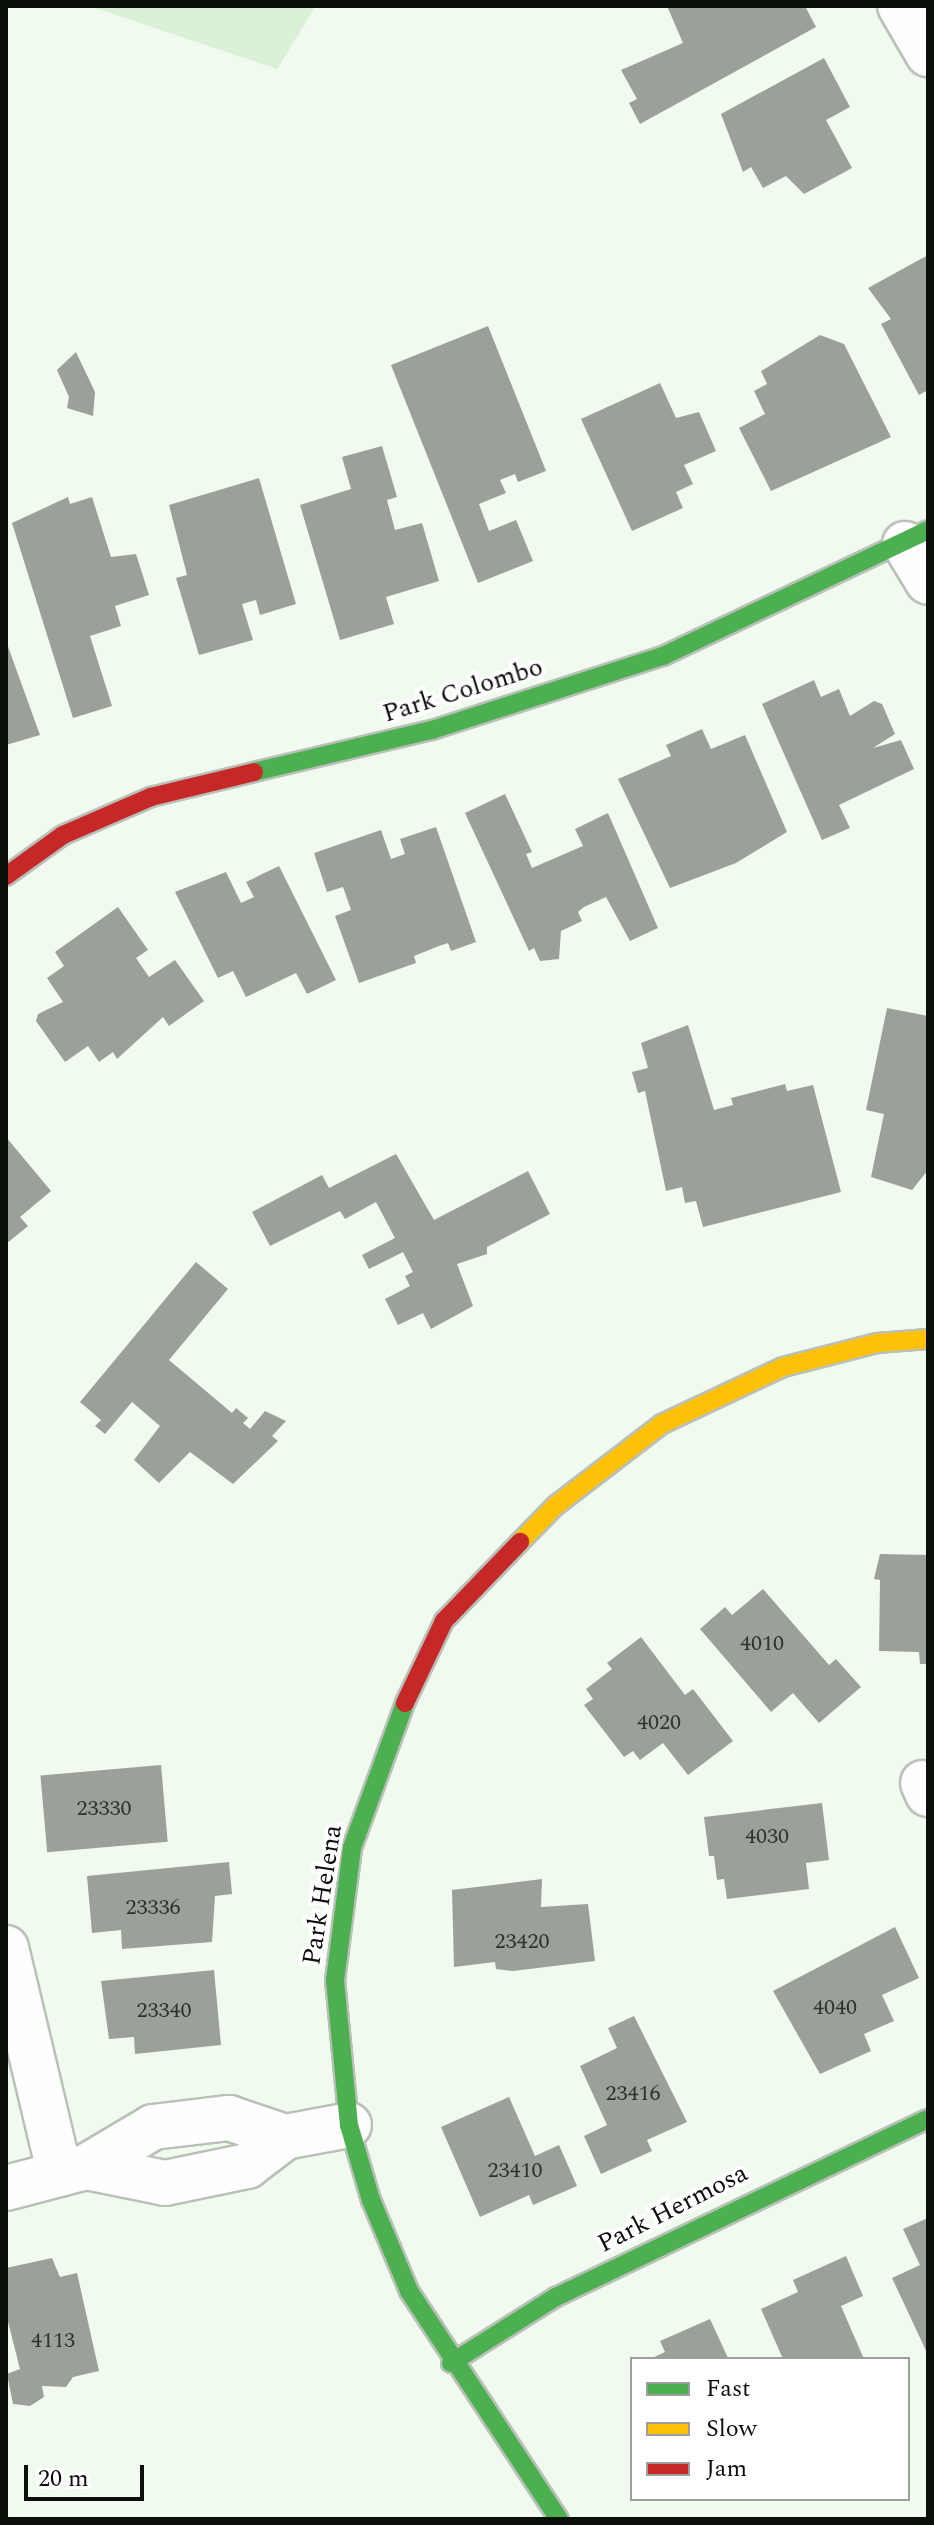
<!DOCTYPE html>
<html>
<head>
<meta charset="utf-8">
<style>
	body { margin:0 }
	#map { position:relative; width:934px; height:2525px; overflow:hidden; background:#f1faef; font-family:Spectral,serif }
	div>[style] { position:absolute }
	.green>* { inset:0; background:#daf0d7 }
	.building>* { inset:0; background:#9ba199; transform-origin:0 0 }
	.roads { filter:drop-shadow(2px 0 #b9c0b8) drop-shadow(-2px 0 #b9c0b8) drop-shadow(0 2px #b9c0b8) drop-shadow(0 -2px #b9c0b8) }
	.street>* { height:44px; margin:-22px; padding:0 22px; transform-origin:22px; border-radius:22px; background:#fdfefd }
	.fast>* { height:18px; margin:-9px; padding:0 9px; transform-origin:9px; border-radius:9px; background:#4caf50 }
	.slow>* { height:18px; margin:-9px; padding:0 9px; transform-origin:9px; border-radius:9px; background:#ffc107 }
	.jam>* { height:18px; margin:-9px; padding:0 9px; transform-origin:9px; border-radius:9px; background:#c62828 }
	span { translate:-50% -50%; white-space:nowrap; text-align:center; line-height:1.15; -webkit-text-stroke:8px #fff; paint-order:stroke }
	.number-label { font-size:22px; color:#2e342d }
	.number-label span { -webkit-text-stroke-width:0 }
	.street-label { font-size:26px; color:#0a0f09 }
	.frame { position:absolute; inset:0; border:8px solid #0a0f09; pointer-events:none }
	.legend { position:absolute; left:630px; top:2357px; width:280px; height:144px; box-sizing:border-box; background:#fff; border:2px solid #9d9f9d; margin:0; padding:10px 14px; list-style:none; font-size:24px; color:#0a0f09 }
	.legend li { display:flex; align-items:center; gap:16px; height:40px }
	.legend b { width:40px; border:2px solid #9d9f9d }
	.scale { position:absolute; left:24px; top:2465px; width:120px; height:36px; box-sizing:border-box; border:4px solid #0a0f09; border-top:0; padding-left:10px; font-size:24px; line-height:28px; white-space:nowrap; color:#0a0f09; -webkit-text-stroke:6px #fff; paint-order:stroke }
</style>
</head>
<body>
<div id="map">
	<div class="green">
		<div style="clip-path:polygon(89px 6px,316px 6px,277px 69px)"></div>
	</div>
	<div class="building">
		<div style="clip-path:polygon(667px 6px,805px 6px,816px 27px,640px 124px,629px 103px,637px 99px,621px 70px,683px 43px)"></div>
		<div style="clip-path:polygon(824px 58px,850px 107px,826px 120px,852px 168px,804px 194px,786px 176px,763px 188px,751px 167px,743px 172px,721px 114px)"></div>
		<div style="clip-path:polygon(928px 255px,928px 390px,919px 395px,881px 324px,891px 319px,868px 288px)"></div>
		<div style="clip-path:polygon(488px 326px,546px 471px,518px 482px,515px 474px,500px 480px,506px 493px,479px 504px,489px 531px,516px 520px,533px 561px,478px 583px,391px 365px)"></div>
		<div style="clip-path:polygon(820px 335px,844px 344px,891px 437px,771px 491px,739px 428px,765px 414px,754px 391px,767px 384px,761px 371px)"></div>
		<div style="clip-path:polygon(76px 352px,95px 392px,93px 416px,67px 408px,69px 397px,57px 370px)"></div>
		<div style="clip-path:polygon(660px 383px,676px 418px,699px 412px,716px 451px,684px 465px,693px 484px,676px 492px,683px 508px,632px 531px,581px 419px)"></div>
		<div style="clip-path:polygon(382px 446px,397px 497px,387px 500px,395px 530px,422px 523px,439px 581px,386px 597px,394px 624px,340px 640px,300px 505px,351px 489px,342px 457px)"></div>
		<div style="clip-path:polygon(259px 478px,296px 604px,260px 615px,256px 600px,242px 604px,253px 640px,199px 655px,176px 578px,187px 575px,169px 505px)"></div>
		<div style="clip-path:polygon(68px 497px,70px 504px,92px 497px,111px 557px,136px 554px,149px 595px,115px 606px,121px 626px,90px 636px,112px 706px,73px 718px,12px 523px)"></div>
		<div style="clip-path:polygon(6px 641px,40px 735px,6px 745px)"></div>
		<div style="clip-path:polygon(814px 680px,821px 697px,839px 689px,850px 716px,874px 701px,882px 704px,895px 734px,873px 748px,901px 740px,914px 769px,839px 805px,850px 828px,822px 840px,762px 704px)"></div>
		<div style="clip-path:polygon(702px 729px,711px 749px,745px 735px,787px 832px,736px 863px,670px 888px,618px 779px,671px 756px,666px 745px)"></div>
		<div style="clip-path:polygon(505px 794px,532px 852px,526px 854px,532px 868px,583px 846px,575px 829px,608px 813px,658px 928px,630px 941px,606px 897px,584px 907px,578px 912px,582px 921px,561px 931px,559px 959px,540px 961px,534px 948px,529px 951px,465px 813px)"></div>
		<div style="clip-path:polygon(436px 827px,476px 942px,451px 951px,448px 943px,439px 946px,414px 956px,416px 963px,359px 983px,335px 916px,351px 910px,343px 887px,327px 892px,314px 853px,381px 830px,391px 859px,405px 854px,400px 839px)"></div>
		<div style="clip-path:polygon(279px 866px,336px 980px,307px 994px,296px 973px,246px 997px,233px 971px,218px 978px,175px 892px,226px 872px,241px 903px,254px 897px,246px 882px)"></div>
		<div style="clip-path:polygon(118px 907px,148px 950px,136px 958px,149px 977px,175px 960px,204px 1001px,169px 1026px,163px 1017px,117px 1059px,113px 1052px,99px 1062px,88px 1046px,65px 1062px,36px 1021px,38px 1014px,63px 1002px,47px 978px,64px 966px,55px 952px)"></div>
		<div style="clip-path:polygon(887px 1008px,928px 1016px,928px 1170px,912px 1190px,871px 1177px,884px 1114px,866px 1110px)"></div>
		<div style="clip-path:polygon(688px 1025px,714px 1110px,733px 1105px,731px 1098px,785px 1084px,787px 1091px,813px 1085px,841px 1192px,703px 1227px,696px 1201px,685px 1203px,682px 1187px,666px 1191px,645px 1091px,638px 1093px,632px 1072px,648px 1068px,641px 1043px)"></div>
		<div style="clip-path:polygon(6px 1137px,51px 1191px,20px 1217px,28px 1226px,6px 1244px)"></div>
		<div style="clip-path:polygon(396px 1154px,434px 1220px,528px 1171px,550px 1214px,487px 1247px,487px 1254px,457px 1264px,473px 1306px,431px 1329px,423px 1313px,398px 1325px,385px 1299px,410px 1286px,405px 1276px,413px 1272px,403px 1252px,369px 1269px,362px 1255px,395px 1238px,376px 1202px,345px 1219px,340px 1211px,270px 1246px,252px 1212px,322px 1175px,329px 1188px)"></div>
		<div style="clip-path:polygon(196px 1262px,228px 1289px,169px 1360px,232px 1413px,236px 1408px,248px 1418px,243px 1423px,250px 1429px,265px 1411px,286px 1421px,272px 1436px,278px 1441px,233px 1484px,190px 1452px,159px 1483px,134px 1460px,160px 1426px,132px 1402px,105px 1434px,95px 1426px,101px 1420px,80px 1402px)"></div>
		<div style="clip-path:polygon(880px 1554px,928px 1555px,928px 1664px,920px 1664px,919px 1652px,879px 1651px,880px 1580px,874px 1579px)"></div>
		<div style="clip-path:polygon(763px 1589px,829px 1665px,836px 1659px,861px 1687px,819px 1723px,793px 1693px,771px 1712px,700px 1629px,725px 1607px,732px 1615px)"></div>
		<div style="clip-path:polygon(641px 1637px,685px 1695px,693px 1689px,733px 1741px,688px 1775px,663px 1743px,640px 1760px,633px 1751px,624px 1757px,584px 1705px,593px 1699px,586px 1689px,612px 1669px,607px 1663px)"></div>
		<div style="left:161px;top:1765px;width:77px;height:121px;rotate:85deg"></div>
		<div style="clip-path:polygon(822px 1803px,829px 1860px,806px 1863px,809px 1889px,727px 1899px,724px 1879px,717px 1880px,714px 1856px,709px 1856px,704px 1817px)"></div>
		<div style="clip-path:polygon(229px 1862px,232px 1894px,215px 1896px,212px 1942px,122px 1949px,121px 1930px,92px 1933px,87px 1876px)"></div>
		<div style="clip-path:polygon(542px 1879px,541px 1907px,588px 1904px,595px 1961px,513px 1971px,496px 1969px,495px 1962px,454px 1967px,452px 1890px)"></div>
		<div style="clip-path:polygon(895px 1927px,919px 1978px,882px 1995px,894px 2021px,864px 2034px,871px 2051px,820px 2074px,773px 1991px)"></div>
		<div style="clip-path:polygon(214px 1970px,221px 2045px,135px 2054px,134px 2037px,109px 2039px,101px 1981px)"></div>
		<div style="clip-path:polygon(634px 2016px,687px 2122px,647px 2140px,652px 2151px,601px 2174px,584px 2136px,607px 2125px,580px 2066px,617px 2048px,608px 2028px)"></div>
		<div style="clip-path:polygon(509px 2097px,535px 2156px,559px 2145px,577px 2186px,533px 2205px,529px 2195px,480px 2217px,441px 2127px)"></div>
		<div style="clip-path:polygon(928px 2218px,928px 2355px,892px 2278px,920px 2265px,903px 2229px)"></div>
		<div style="clip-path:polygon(846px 2256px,863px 2296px,841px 2306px,864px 2359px,783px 2359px,761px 2309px,798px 2292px,793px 2280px)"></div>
		<div style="clip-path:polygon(52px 2258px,60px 2277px,77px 2273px,99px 2371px,73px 2377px,66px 2387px,42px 2386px,44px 2397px,30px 2406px,13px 2404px,7px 2374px,20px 2369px,6px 2314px,6px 2268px)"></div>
		<div style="clip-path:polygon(710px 2319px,728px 2358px,650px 2359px,665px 2352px,660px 2341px)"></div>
	</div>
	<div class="roads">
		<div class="street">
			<div style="left:900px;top:6px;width:56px;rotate:59.7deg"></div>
			<div style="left:905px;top:544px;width:44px;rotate:58.8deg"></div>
			<div style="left:923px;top:1783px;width:12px;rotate:66deg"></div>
			<div style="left:6px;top:1948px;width:232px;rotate:76.6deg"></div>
			<div style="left:86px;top:2167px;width:81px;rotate:11.4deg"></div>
			<div style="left:165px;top:2183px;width:84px;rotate:-11.7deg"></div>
			<div style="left:247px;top:2166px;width:48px;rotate:-37.3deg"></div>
			<div style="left:285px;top:2137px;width:65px;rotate:-10.6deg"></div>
			<div style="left:6px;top:2188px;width:83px;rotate:-14.7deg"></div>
			<div style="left:86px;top:2167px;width:78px;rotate:-30.8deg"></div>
			<div style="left:153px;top:2127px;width:77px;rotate:-6.8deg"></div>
			<div style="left:229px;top:2118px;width:59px;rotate:18.7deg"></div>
		</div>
		<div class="fast">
			<div style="left:254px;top:772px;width:183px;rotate:-13.3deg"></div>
			<div style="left:432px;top:730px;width:243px;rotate:-17.8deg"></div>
			<div style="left:663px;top:656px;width:293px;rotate:-25.4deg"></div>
			<div style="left:405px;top:1703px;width:154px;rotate:110.1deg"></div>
			<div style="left:352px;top:1848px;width:133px;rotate:97.3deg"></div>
			<div style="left:335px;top:1980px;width:146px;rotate:84.5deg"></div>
			<div style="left:349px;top:2125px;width:78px;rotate:73.7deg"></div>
			<div style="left:371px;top:2200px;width:99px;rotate:67.3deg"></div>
			<div style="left:409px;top:2291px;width:273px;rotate:56.7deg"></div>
			<div style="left:451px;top:2363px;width:124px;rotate:-32.2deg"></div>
			<div style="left:556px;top:2297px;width:412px;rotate:-25.6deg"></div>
		</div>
		<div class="slow">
			<div style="left:520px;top:1542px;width:50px;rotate:-45.8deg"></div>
			<div style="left:555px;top:1506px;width:135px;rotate:-37.5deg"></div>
			<div style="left:662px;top:1424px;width:134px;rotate:-25.2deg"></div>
			<div style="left:783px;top:1367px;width:97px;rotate:-14.3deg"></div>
			<div style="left:877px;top:1343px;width:51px;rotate:-4.5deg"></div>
		</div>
		<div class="jam">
			<div style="left:6px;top:876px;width:70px;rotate:-35.7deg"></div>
			<div style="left:63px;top:835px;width:96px;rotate:-23.4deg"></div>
			<div style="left:151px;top:797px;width:106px;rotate:-13.6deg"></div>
			<div style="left:405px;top:1703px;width:91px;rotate:-64.6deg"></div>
			<div style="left:444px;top:1621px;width:110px;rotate:-46.1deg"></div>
		</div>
	</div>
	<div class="number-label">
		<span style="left:762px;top:1644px">4010</span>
		<span style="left:659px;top:1723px">4020</span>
		<span style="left:104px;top:1809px">23330</span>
		<span style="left:767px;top:1837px">4030</span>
		<span style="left:153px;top:1908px">23336</span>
		<span style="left:522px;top:1942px">23420</span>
		<span style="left:835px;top:2008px">4040</span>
		<span style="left:164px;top:2011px">23340</span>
		<span style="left:633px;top:2094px">23416</span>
		<span style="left:515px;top:2171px">23410</span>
		<span style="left:53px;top:2341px">4113</span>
	</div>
	<div class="street-label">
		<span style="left:463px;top:691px;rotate:-17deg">Park Colombo</span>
		<span style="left:323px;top:1895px;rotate:-81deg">Park Helena</span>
		<span style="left:673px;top:2209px;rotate:-27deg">Park Hermosa</span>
	</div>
	<div class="frame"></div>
	<ul class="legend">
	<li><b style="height:10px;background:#4caf50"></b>Fast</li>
	<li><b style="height:10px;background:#ffc107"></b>Slow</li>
	<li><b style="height:10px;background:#c62828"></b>Jam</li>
	</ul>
	<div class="scale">20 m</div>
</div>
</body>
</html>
